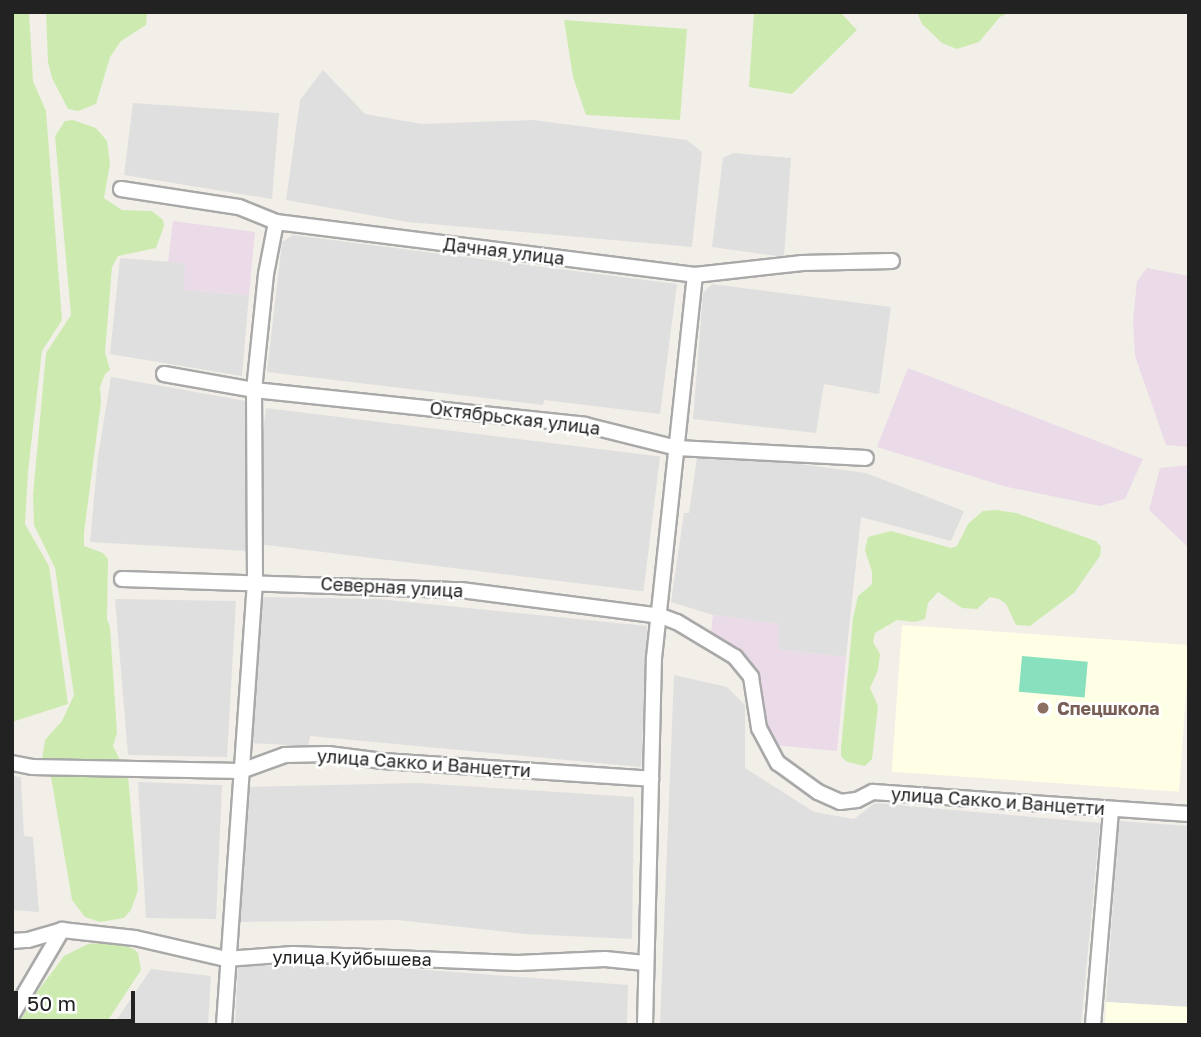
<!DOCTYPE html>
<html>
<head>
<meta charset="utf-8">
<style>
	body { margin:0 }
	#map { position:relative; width:1201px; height:1037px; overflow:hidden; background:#f2efe9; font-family:"Golos Text",sans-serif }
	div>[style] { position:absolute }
	.residential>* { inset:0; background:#e0dfdf; transform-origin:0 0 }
	.industrial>* { inset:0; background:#ebdbe8 }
	.education>* { inset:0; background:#ffffe5; transform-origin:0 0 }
	.grass>* { inset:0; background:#cdebb0 }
	.pitch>* { inset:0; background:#88e0be; transform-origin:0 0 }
	.roads { filter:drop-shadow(2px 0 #a9a9a9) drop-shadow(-2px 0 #a9a9a9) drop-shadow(0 2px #a9a9a9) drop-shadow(0 -2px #a9a9a9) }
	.minor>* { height:14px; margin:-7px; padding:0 7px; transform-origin:7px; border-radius:7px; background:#fff }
	.dots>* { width:19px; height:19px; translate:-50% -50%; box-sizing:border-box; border:4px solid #fff; border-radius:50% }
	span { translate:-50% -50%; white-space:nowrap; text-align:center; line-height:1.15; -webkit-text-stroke:5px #fff; paint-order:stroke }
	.street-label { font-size:18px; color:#222 }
	.education-label { font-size:18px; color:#785e54; font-weight:700 }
	.left { translate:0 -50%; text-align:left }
	.frame { position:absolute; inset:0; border:14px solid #222; pointer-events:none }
	.scale { position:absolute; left:14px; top:991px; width:121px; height:32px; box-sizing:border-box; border:4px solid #222; border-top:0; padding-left:9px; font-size:21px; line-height:24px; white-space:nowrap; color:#222; -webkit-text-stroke:5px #fff; paint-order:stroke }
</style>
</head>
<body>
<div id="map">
	<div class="residential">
		<div style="clip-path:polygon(323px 70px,365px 114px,422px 124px,533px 120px,687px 140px,702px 152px,692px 247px,408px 222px,286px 200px,300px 100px)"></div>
		<div style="clip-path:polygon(133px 103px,279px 113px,272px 199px,124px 175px)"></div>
		<div style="clip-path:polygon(733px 153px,791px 158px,784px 257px,712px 247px,723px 158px)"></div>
		<div style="clip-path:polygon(293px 235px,677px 284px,660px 414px,544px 400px,543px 405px,267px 372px,282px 242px)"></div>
		<div style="clip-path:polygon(120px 258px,186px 263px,184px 290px,249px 295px,242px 376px,110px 354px)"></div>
		<div style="clip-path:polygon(712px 284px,891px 307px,879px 394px,824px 384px,816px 433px,693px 419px,703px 293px)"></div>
		<div style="clip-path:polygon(111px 377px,246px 401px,248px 551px,90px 542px,98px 456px)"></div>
		<div style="left:266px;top:408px;width:397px;height:136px;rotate:7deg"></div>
		<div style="clip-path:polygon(697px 457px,785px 462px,866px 473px,964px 511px,951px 541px,861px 517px,846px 657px,779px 650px,779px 624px,713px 615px,671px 602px,684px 513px,689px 513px)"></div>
		<div style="clip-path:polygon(261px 597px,378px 599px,647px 626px,641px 767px,310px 736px,308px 746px,251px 743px)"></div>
		<div style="clip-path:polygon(115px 599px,236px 601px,227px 757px,128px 755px)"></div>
		<div style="clip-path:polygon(674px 675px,727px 687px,745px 705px,745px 768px,814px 812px,854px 819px,875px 803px,1100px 823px,1081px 1025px,660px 1025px)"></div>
		<div style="clip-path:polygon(12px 776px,21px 777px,24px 836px,33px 837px,39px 912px,12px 910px)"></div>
		<div style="clip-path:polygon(138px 782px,222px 785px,216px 919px,146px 918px)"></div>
		<div style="clip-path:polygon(418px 783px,634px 797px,632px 939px,525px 934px,397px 920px,240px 922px,247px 787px)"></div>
		<div style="clip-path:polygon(1119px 821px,1189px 826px,1189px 1007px,1106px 1002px)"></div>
		<div style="clip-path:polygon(238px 965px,401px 968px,628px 985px,627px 1025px,235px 1025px)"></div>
		<div style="clip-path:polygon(151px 969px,211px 976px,208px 1025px,113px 1025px)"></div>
	</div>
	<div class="industrial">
		<div style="clip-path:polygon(173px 221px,255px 232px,249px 295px,184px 290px,185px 263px,168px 262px)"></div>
		<div style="clip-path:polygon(1147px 268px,1189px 276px,1189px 447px,1166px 445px,1135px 356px,1133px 321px,1137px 281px)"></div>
		<div style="clip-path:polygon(908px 368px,1143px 459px,1125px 499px,1100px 506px,1007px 487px,877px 447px)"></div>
		<div style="clip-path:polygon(1189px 465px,1189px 548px,1149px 510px,1160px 468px)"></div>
		<div style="clip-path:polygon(713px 615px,779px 624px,779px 650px,846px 657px,837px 751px,773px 745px,759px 705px,751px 660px,711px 632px)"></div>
	</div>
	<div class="education">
		<div style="left:902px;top:625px;width:288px;height:147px;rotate:4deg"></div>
		<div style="clip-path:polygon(1106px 1002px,1189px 1007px,1189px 1025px,1105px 1025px)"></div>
	</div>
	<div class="grass">
		<div style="clip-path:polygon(12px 12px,29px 12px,33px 81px,46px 111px,62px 320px,42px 351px,28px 471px,25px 524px,49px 566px,68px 704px,12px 722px)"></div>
		<div style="clip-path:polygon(46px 12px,147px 13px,146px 25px,121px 41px,110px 57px,96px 104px,78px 111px,68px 109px,52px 78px,48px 62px)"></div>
		<div style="clip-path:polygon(754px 12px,840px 12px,857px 30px,792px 94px,749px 87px)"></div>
		<div style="clip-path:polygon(917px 12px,1010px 12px,1000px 17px,979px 42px,957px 49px,942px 43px,922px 24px)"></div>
		<div style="clip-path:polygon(564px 20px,687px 29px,680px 120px,586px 115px,573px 77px)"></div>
		<div style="clip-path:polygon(73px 120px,96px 128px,107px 141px,110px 164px,104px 198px,122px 210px,152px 211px,163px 220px,164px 226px,156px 248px,118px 256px,112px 267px,105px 352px,110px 370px,105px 374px,100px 387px,101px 402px,84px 533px,84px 546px,103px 553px,108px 559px,107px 619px,110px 627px,117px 733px,113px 746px,128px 776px,138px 890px,131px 910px,124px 918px,100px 922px,85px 917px,72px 900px,51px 777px,42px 760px,45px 740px,62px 721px,74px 695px,55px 568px,34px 525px,33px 495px,46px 353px,71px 315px,55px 136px,65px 121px)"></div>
		<div style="clip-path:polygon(996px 510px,1016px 513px,1096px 541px,1101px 547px,1100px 556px,1074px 593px,1030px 626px,1016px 625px,1006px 604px,999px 599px,990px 597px,977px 609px,962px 608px,938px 592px,928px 603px,925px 619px,915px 622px,897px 620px,875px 633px,873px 642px,880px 654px,878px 670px,870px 688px,878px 706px,872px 759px,865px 766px,847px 762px,841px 756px,841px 748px,853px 618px,858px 596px,872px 584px,872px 572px,865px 550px,868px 537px,891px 531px,951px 548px,957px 546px,968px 524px,983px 511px)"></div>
		<div style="clip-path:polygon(113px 942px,134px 949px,138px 953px,141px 970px,105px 1025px,18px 1025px,35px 995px,64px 956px,88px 944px)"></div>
	</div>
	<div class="pitch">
		<div style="left:1022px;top:656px;width:66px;height:36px;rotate:5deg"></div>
	</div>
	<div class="roads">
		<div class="minor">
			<div style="left:121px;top:189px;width:119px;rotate:8.7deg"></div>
			<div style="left:239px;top:207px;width:40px;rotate:22deg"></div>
			<div style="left:276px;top:222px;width:422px;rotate:7.2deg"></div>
			<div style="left:695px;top:275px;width:108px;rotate:-6.4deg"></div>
			<div style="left:802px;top:263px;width:90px;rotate:-1.3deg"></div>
			<div style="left:164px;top:374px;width:91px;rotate:10.1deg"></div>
			<div style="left:254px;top:390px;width:333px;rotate:6deg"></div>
			<div style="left:585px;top:425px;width:95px;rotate:14deg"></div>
			<div style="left:677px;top:448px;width:189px;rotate:3deg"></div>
			<div style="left:122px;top:579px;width:339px;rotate:1.9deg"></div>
			<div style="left:461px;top:590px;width:202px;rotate:7.4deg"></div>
			<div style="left:661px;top:616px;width:17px;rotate:21deg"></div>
			<div style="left:677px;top:622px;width:68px;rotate:31.1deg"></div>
			<div style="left:735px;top:657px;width:26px;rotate:51deg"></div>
			<div style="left:751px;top:677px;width:52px;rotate:81.1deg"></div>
			<div style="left:759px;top:728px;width:40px;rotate:62deg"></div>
			<div style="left:778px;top:763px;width:49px;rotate:35.9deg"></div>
			<div style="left:818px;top:792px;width:24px;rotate:24deg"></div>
			<div style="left:840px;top:802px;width:17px;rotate:-7deg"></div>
			<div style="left:857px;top:800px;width:18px;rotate:-27deg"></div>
			<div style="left:873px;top:792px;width:317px;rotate:4deg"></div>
			<div style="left:12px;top:763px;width:20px;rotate:11deg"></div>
			<div style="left:32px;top:767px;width:209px;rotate:1.1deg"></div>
			<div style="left:241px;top:771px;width:47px;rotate:-20deg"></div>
			<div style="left:285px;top:755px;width:43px;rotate:-1.3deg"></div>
			<div style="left:328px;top:754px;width:55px;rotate:7.3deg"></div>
			<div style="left:383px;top:761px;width:269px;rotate:3.8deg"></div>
			<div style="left:12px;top:941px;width:16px;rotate:-4deg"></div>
			<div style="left:28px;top:940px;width:35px;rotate:-16deg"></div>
			<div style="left:62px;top:930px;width:73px;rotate:6.3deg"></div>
			<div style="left:135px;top:938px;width:93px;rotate:13deg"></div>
			<div style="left:226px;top:959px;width:67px;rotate:-4.3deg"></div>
			<div style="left:293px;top:954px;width:225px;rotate:2.3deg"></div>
			<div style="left:518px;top:963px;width:87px;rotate:-2.6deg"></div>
			<div style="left:605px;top:959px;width:40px;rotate:5.7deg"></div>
			<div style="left:12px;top:1015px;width:99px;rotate:-59.5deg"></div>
			<div style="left:224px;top:1025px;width:445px;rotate:-86deg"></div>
			<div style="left:255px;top:581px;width:191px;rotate:-90.3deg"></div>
			<div style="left:254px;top:390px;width:117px;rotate:-84.1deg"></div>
			<div style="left:266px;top:274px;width:53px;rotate:-79.1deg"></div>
			<div style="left:645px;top:1025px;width:367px;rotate:-88.6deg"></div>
			<div style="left:654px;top:658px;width:385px;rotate:-83.9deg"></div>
			<div style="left:1093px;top:1025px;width:216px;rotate:-85.2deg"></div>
		</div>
	</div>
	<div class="dots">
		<div style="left:1043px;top:708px;background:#8d6e63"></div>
	</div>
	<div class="street-label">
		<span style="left:504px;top:251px;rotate:7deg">Дачная улица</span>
		<span style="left:515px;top:418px;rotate:7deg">Октябрьская улица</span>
		<span style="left:392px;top:587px;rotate:3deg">Северная улица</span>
		<span style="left:424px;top:763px;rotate:4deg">улица Сакко и Ванцетти</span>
		<span style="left:998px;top:801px;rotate:4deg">улица Сакко и Ванцетти</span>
		<span style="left:352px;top:958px;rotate:1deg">улица Куйбышева</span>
	</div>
	<div class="education-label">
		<span class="left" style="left:1057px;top:708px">Спецшкола</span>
	</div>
	<div class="frame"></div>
	<div class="scale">50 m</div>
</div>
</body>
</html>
